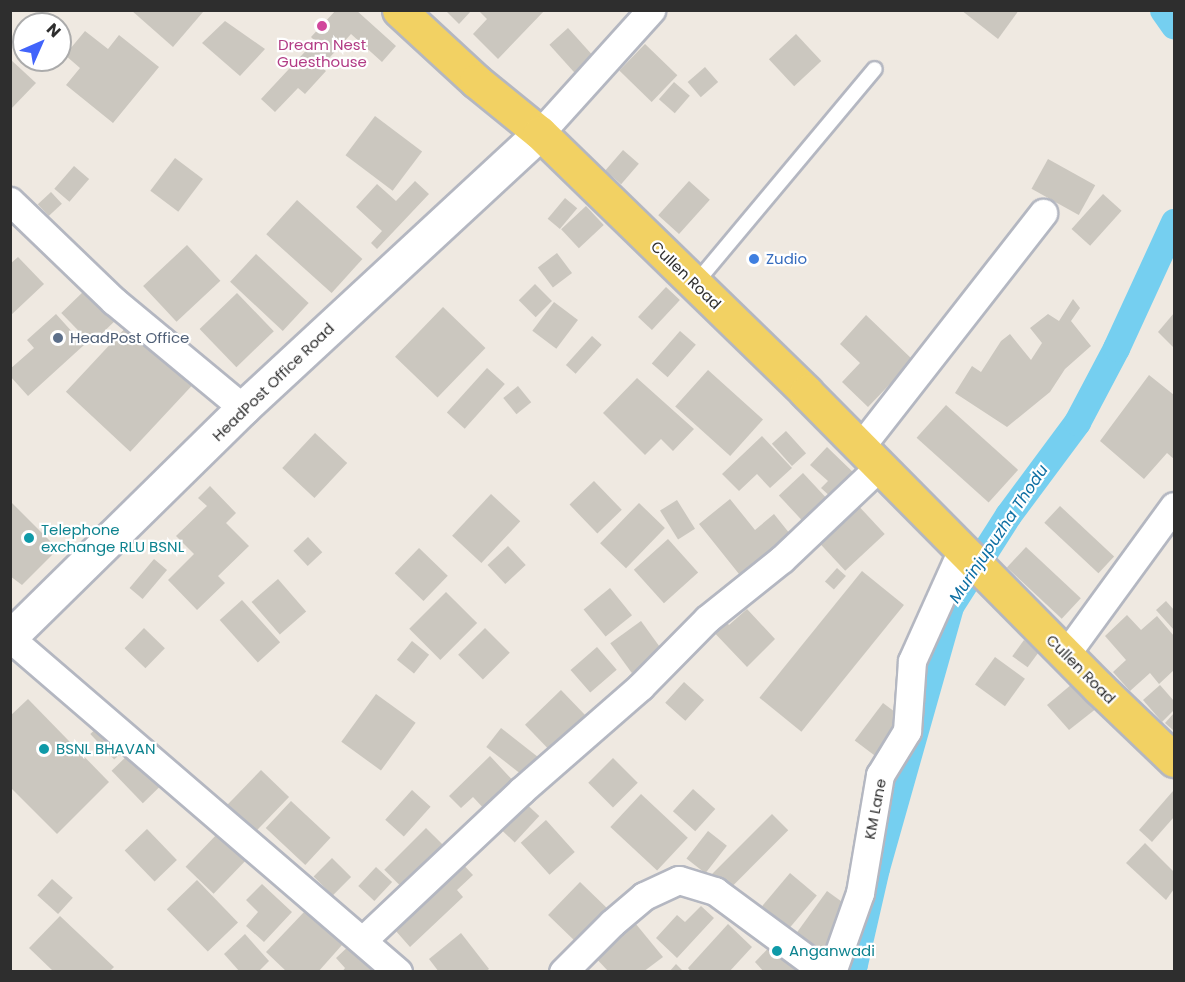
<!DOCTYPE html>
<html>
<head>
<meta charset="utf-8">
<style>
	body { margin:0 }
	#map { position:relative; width:1185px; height:982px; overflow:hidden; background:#efe9e1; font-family:Poppins,sans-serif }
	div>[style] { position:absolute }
	.canal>* { height:27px; margin:-13.5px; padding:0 13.5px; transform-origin:13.5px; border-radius:13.5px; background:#75cff0 }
	.building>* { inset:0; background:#cbc7bf; transform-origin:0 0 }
	.roads { filter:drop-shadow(2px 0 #b4b7c1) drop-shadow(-2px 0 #b4b7c1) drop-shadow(0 2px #b4b7c1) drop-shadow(0 -2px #b4b7c1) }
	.lane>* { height:14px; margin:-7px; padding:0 7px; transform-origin:7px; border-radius:7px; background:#fff }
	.street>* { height:27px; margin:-13.5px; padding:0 13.5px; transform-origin:13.5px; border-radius:13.5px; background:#fff }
	.secondary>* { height:33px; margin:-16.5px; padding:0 16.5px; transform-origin:16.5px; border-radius:16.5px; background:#fff }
	.primary>* { height:33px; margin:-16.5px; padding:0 16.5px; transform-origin:16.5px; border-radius:16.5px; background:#f2d163 }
	.dots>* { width:16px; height:16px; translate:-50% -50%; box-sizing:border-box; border:3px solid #fff; border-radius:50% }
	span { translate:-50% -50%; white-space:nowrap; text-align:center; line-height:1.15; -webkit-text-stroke:4.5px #fff; paint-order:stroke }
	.hotel-label { font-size:15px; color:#b23c85 }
	.shop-label { font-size:15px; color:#366cbe }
	.left { translate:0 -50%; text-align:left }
	.street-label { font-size:15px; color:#2e2e2e }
	.service-label { font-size:15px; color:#4e5e75 }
	.culture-label { font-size:15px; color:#0d838f }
	.water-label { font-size:16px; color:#0d6fa3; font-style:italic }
	.frame { position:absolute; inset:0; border:12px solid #2e2e2e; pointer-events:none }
	.north { position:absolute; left:12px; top:12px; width:60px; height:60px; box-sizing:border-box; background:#fff; border:2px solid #ababab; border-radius:50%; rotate:45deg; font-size:16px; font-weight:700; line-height:24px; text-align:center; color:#2e2e2e }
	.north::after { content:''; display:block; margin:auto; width:21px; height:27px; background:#4264fb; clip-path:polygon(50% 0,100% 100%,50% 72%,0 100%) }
</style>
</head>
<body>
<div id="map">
	<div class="canal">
		<div style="left:1163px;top:10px;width:19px;rotate:55deg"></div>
		<div style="left:849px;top:972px;width:9px;rotate:-58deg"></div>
		<div style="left:854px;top:964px;width:98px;rotate:-77.1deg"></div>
		<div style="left:876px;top:868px;width:272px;rotate:-74.2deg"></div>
		<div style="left:950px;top:606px;width:108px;rotate:-57.5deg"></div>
		<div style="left:1008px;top:515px;width:116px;rotate:-53.4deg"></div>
		<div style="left:1077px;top:422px;width:84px;rotate:-62.2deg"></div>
		<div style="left:1116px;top:348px;width:139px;rotate:-65.3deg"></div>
	</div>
	<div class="building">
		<div style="clip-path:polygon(131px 10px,201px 10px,203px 12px,173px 47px)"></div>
		<div style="clip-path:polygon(336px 10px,356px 10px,396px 46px,382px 62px,351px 34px,321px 67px,326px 71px,305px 94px,298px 88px,275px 112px,261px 99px,315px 41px,311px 37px)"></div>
		<div style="clip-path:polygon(445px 10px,472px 10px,459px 24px)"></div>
		<div style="clip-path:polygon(478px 10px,545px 10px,498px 59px,473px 34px,487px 19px)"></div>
		<div style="clip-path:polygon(961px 10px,1019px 10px,998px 39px)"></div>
		<div style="clip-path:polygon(225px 21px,265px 49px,240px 76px,202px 43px)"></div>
		<div style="left:568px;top:28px;width:38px;height:25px;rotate:48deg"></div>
		<div style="clip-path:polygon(85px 31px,108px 49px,119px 35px,159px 67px,113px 123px,66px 85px,80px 68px,65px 55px)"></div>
		<div style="left:796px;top:34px;width:37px;height:37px;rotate:47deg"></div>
		<div style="left:645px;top:44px;width:45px;height:37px;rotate:44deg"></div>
		<div style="clip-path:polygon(10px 59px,36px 83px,10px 110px)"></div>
		<div style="left:705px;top:67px;width:20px;height:23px;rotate:49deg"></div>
		<div style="left:674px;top:82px;width:21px;height:23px;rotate:41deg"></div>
		<div style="left:375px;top:116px;width:59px;height:49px;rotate:37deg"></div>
		<div style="left:623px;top:150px;width:21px;height:27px;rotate:41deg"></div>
		<div style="left:175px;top:158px;width:35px;height:41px;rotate:37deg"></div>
		<div style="left:1048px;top:159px;width:54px;height:34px;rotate:29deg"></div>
		<div style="left:74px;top:166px;width:20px;height:30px;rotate:41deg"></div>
		<div style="clip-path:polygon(415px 181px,429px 194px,377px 249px,371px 243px,382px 231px,356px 207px,377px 184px,396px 201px)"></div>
		<div style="left:689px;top:181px;width:28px;height:46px;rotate:42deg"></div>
		<div style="left:51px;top:192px;width:16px;height:18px;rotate:47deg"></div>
		<div style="left:1103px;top:194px;width:25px;height:47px;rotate:42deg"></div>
		<div style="left:565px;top:198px;width:16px;height:27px;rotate:40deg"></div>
		<div style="left:297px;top:200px;width:88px;height:46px;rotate:42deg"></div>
		<div style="left:586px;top:206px;width:26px;height:34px;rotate:47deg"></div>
		<div style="left:187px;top:245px;width:49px;height:60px;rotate:47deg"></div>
		<div style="left:557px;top:253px;width:25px;height:24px;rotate:53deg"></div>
		<div style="left:256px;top:254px;width:72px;height:38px;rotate:43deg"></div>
		<div style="clip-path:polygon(18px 257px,44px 284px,10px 316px,10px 264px)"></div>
		<div style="left:535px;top:284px;width:24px;height:23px;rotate:45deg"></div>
		<div style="left:666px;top:287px;width:19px;height:41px;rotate:43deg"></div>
		<div style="left:85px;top:290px;width:43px;height:33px;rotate:46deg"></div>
		<div style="left:237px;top:293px;width:53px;height:52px;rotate:46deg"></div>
		<div style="clip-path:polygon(1073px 299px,1080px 308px,1071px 321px,1091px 346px,1065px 369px,1050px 392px,1007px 427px,955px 393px,972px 366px,981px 372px,1001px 341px,1010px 334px,1031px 360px,1042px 343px,1030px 328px,1048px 314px,1059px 321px)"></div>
		<div style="left:554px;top:302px;width:30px;height:36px;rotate:37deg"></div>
		<div style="left:443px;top:307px;width:59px;height:69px;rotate:44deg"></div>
		<div style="clip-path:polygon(1174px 313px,1174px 348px,1158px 332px)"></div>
		<div style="clip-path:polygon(56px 314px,84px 345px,28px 396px,10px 376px,10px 369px,34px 348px,27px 340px)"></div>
		<div style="clip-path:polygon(866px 315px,913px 360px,868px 407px,842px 382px,860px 363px,840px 344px)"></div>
		<div style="left:130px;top:323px;width:88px;height:94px;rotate:43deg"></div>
		<div style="left:680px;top:331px;width:21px;height:43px;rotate:41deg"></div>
		<div style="left:592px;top:336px;width:13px;height:39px;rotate:42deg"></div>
		<div style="left:487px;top:368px;width:24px;height:60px;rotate:42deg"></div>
		<div style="left:708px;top:370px;width:74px;height:49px;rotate:42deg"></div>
		<div style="clip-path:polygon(1149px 375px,1174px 395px,1174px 459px,1167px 453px,1144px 479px,1100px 441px)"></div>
		<div style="clip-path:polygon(637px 378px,694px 429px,673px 451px,661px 439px,645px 455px,603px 413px)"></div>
		<div style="left:518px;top:386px;width:21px;height:19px;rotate:51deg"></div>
		<div style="left:946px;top:405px;width:97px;height:44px;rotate:42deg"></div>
		<div style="left:786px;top:431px;width:30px;height:19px;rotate:48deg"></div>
		<div style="left:315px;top:433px;width:44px;height:48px;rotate:43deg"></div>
		<div style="clip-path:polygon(762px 436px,792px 468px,770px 488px,757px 474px,739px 491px,722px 474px)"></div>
		<div style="clip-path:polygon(827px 447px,856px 475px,833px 499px,821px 488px,828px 481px,810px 465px)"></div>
		<div style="left:803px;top:473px;width:42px;height:33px;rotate:47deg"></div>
		<div style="left:594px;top:481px;width:40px;height:34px;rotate:46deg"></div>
		<div style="clip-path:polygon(210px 486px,236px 513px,226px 523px,249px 546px,218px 576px,225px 583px,197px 610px,168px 580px,194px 554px,176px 536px,207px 506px,198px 498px)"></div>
		<div style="left:491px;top:494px;width:40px;height:57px;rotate:43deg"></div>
		<div style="clip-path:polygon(730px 499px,755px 530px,774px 514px,794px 539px,743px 579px,699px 524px)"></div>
		<div style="left:677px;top:500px;width:34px;height:20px;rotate:58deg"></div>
		<div style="clip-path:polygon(10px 501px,58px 549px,22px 585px,10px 576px)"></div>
		<div style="left:854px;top:501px;width:45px;height:54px;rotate:47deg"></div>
		<div style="left:639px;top:503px;width:36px;height:56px;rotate:44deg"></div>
		<div style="left:1060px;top:506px;width:74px;height:23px;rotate:43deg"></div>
		<div style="left:308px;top:537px;width:21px;height:20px;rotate:47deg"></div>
		<div style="left:668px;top:539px;width:45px;height:46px;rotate:48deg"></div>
		<div style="left:508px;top:546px;width:26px;height:28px;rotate:47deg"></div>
		<div style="left:1026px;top:547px;width:75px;height:28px;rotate:43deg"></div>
		<div style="left:419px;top:548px;width:40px;height:35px;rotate:44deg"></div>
		<div style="left:154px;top:559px;width:17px;height:38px;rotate:40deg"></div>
		<div style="left:837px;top:568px;width:12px;height:18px;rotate:42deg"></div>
		<div style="left:862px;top:571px;width:54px;height:163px;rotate:39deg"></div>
		<div style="left:278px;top:579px;width:43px;height:35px;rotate:49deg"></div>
		<div style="left:610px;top:588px;width:35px;height:34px;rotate:51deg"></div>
		<div style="left:446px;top:592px;width:44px;height:52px;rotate:45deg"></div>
		<div style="left:242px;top:600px;width:57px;height:30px;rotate:48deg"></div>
		<div style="clip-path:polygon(1166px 601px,1174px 610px,1174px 630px,1156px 610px)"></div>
		<div style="clip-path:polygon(747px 609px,775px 639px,747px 667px,708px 626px,720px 615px,729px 625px)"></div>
		<div style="clip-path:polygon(1127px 615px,1141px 630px,1157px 616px,1174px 636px,1174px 670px,1159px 684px,1150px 673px,1130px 691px,1113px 672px,1126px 660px,1105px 636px)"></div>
		<div style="left:641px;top:621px;width:37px;height:38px;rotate:54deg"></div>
		<div style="left:144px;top:628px;width:29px;height:28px;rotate:44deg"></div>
		<div style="left:485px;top:628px;width:35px;height:38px;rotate:45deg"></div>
		<div style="left:1024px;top:640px;width:19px;height:20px;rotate:36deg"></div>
		<div style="left:412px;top:641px;width:22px;height:24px;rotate:39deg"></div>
		<div style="left:597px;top:647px;width:30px;height:35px;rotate:49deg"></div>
		<div style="left:995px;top:657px;width:37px;height:34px;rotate:36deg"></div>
		<div style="left:684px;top:682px;width:27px;height:28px;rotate:42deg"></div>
		<div style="clip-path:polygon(1072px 684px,1097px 708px,1069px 730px,1047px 705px)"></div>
		<div style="clip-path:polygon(1160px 685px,1174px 701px,1174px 710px,1162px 722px,1143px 700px)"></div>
		<div style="left:561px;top:690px;width:43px;height:50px;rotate:46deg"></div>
		<div style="left:376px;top:694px;width:49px;height:59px;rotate:36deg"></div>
		<div style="clip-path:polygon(28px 699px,109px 782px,57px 834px,10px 787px,10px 716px)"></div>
		<div style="left:883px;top:703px;width:25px;height:47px;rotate:37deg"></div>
		<div style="clip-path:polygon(1174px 713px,1174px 731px,1165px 723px)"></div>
		<div style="left:102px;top:723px;width:35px;height:16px;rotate:47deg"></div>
		<div style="left:501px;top:728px;width:53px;height:24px;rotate:38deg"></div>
		<div style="left:131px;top:752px;width:45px;height:27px;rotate:46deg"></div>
		<div style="clip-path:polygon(490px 756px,517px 785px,488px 813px,473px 797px,461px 808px,449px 796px)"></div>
		<div style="left:613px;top:758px;width:35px;height:35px;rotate:45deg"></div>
		<div style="left:261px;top:770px;width:39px;height:48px;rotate:44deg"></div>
		<div style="left:693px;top:789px;width:30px;height:30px;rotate:42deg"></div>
		<div style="left:412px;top:790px;width:25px;height:40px;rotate:42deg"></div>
		<div style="clip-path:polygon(1173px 791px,1174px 817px,1152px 842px,1139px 830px)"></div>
		<div style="left:641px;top:794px;width:64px;height:45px;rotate:43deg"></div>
		<div style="left:521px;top:799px;width:25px;height:36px;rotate:43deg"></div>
		<div style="left:291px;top:801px;width:54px;height:37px;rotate:43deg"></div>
		<div style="left:772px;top:814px;width:23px;height:89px;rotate:45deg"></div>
		<div style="left:546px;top:820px;width:43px;height:34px;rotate:48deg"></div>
		<div style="left:426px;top:828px;width:27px;height:59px;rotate:45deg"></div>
		<div style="left:147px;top:829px;width:43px;height:31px;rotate:46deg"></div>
		<div style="left:221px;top:830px;width:39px;height:51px;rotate:44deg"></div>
		<div style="left:708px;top:831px;width:24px;height:35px;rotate:38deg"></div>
		<div style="clip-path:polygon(1145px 843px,1174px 872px,1174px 889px,1166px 900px,1126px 863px)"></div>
		<div style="left:332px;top:858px;width:27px;height:26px;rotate:45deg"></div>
		<div style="clip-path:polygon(457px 858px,473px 875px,457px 890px,463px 897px,410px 947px,395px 930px,421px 906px,413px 898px)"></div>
		<div style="left:376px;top:867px;width:22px;height:26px;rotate:43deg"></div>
		<div style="left:790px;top:873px;width:35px;height:46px;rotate:40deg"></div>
		<div style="left:52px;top:879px;width:28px;height:22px;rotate:42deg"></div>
		<div style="left:197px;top:880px;width:59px;height:42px;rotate:46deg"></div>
		<div style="left:580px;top:882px;width:37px;height:46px;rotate:44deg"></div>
		<div style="clip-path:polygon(262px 884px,292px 912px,264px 942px,246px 926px,258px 912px,246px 900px)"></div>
		<div style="left:827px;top:891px;width:32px;height:62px;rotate:36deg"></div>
		<div style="clip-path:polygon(701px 906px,714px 918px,677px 958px,656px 938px,677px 915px,685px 922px)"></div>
		<div style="clip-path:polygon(305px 911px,342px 945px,318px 972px,287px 972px,266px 952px)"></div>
		<div style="clip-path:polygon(60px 916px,114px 967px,109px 972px,54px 972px,29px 948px)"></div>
		<div style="clip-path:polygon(631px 918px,663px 957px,643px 972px,609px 972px,591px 953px)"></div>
		<div style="clip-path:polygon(728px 924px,752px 947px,729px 972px,691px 972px,688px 968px)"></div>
		<div style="clip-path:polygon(461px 933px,489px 969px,485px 972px,439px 972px,429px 959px)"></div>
		<div style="clip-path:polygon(245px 934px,269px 961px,258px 972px,240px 972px,224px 954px)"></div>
		<div style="clip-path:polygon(776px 940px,813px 972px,764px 972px,755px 962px)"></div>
		<div style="clip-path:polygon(352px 943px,377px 972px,342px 972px,345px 968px,336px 958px)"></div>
		<div style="clip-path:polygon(676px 964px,684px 972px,669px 972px)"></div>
	</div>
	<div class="roads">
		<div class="lane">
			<div style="left:695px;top:284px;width:280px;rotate:-50.1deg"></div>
		</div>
		<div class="street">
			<div style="left:540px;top:133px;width:166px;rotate:-47.9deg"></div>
			<div style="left:10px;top:201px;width:144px;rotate:43.9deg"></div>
			<div style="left:114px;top:301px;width:168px;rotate:39.7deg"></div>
			<div style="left:861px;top:446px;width:296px;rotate:-52deg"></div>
			<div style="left:10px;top:638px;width:512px;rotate:40.72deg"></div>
			<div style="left:1066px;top:654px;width:183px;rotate:-53.9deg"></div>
			<div style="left:364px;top:939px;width:217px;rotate:-43.3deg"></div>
			<div style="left:522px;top:790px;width:157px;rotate:-41.1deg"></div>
			<div style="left:640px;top:687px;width:95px;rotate:-45.4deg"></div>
			<div style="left:707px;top:619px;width:96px;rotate:-38.7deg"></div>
			<div style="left:782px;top:559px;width:135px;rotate:-43.5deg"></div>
			<div style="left:563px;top:972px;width:69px;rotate:-45deg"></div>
			<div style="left:612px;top:923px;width:42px;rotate:-40.2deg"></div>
			<div style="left:644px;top:896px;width:38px;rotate:-25deg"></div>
			<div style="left:679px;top:880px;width:38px;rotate:17deg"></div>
			<div style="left:715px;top:891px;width:137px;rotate:36.4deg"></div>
			<div style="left:832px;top:972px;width:84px;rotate:-70.5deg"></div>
			<div style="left:860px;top:893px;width:120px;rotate:-80.4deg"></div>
			<div style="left:880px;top:775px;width:52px;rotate:-58.5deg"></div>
			<div style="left:907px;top:731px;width:70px;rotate:-85.9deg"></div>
			<div style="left:912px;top:661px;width:122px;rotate:-65.8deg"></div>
		</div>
		<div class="secondary">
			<div style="left:10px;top:637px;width:327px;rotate:-44.5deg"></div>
			<div style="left:243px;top:408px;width:405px;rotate:-42.8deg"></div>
		</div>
		<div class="primary">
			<div style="left:399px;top:10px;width:105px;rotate:42.7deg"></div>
			<div style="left:476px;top:81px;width:82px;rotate:39.1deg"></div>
			<div style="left:540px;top:133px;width:371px;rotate:44.2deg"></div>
			<div style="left:806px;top:392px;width:416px;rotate:45.3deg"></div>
			<div style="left:1099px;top:688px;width:104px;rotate:43.8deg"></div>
		</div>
	</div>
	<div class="dots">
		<div style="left:322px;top:26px;background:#d1479c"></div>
		<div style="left:754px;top:259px;background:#3f7fe0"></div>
		<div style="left:58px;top:338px;background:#5c6f8a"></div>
		<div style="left:29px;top:538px;background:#0f9aa8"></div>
		<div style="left:44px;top:749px;background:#0f9aa8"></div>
		<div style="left:777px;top:951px;background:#0f9aa8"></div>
	</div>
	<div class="hotel-label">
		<span style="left:322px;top:53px">Dream Nest<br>Guesthouse</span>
	</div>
	<div class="shop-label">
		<span class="left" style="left:766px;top:259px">Zudio</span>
	</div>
	<div class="street-label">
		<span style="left:686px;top:275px;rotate:44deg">Cullen Road</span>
		<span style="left:273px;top:382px;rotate:-44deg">HeadPost Office Road</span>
		<span style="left:1081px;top:669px;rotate:45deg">Cullen Road</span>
		<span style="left:875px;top:809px;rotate:-79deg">KM Lane</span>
	</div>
	<div class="service-label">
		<span class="left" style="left:70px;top:338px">HeadPost Office</span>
	</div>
	<div class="culture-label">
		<span class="left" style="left:41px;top:538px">Telephone<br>exchange RLU BSNL</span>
		<span class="left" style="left:56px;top:749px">BSNL BHAVAN</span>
		<span class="left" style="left:789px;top:951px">Anganwadi</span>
	</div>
	<div class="water-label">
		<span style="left:999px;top:534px;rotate:-56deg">Murinjupuzha Thodu</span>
	</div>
	<div class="frame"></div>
	<div class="north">N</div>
</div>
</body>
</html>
